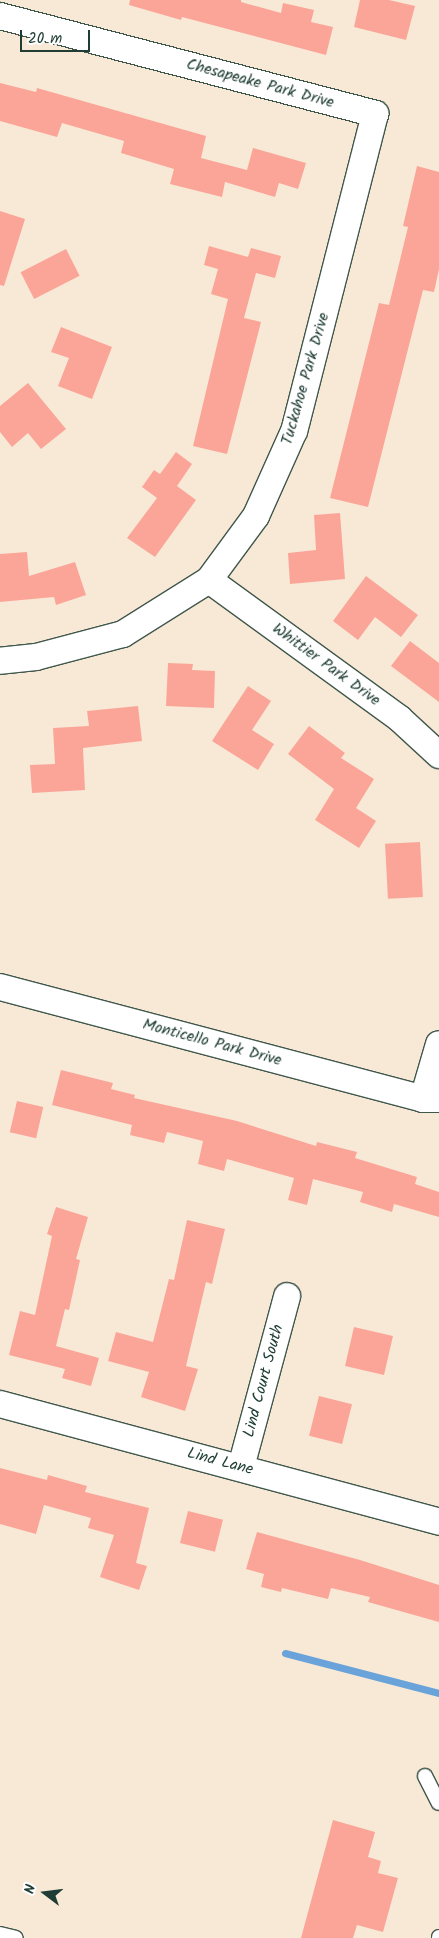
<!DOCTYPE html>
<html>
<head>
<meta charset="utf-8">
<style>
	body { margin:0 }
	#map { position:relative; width:439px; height:1938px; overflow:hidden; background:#f8e9d6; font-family:Kalam,sans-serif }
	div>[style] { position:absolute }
	.stream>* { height:7px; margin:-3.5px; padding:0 3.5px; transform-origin:3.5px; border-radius:3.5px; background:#69a3d9 }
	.building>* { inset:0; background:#fba599; transform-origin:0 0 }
	.roads { filter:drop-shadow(1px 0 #40574c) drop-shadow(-1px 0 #40574c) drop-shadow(0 1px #40574c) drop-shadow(0 -1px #40574c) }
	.service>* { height:14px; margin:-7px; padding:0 7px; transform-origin:7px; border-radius:7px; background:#fff }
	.minor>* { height:26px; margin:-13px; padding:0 13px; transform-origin:13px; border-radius:13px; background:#fff }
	span { translate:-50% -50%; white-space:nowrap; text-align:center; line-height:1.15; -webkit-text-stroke:4px #fff; paint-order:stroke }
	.street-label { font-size:16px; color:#1f3d34 }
	.north { position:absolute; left:20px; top:1868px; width:50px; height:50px; -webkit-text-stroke:4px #fff; paint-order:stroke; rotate:285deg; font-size:14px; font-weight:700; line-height:20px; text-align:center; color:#1f3d34 }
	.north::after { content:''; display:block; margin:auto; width:18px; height:22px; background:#1f3d34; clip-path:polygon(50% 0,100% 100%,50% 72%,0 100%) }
	.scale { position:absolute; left:20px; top:30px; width:70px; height:22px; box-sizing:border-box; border:2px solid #1f3d34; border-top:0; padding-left:6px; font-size:15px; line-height:18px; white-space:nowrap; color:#1f3d34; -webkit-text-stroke:4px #fff; paint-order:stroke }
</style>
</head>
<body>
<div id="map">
	<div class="stream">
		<div style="left:285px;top:1653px;width:159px;rotate:14.6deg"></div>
	</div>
	<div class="building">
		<div style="clip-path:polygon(130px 0,241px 0,241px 2px,281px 13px,283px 3px,314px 10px,311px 22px,333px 27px,326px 55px,182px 17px,181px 20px,129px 5px)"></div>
		<div style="clip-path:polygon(360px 0,389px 0,415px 6px,406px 40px,354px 27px)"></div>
		<div style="clip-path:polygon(0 83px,36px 92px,37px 88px,206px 136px,201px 158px,247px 170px,253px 148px,306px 163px,298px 189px,279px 183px,275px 197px,225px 182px,222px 197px,170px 184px,174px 169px,121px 153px,124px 141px,62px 123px,57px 137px,0 121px)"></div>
		<div style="clip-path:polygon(417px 166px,439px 172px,439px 269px,434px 292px,423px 290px,368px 507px,330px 498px,379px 303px,389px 305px,408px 227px,403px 226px)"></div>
		<div style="clip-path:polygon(0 211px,25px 219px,4px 286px,0 285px)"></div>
		<div style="clip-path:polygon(209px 246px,248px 257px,251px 248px,281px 256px,275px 278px,256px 273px,244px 318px,261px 322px,227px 454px,193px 446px,228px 299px,211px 294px,218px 269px,204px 265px)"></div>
		<div style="left:66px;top:249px;width:30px;height:51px;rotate:63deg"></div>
		<div style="clip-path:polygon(61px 327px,112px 347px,92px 399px,58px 386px,69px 358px,51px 352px)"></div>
		<div style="clip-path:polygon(28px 383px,66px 429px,41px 449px,28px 433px,12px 447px,0 432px,0 406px)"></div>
		<div style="clip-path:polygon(176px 452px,192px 464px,177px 486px,196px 500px,155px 557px,127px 538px,157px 498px,142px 487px,154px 470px,160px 474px)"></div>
		<div style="clip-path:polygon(340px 513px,345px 579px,290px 584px,288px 553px,316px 550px,314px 515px)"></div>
		<div style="clip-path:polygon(27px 552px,29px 576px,75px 562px,86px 595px,56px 605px,54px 597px,0 602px,0 554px)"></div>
		<div style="clip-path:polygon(366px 576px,418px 615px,401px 637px,375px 617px,358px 640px,333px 621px)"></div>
		<div style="clip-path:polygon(410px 641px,439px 663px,439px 702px,391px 666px)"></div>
		<div style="clip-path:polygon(168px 663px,193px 664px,192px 670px,215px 671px,214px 708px,166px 706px)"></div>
		<div style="clip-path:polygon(248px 686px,271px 701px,252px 730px,274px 744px,258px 770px,212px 741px)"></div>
		<div style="clip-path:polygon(138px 706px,142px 741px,83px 748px,85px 790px,32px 793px,30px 765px,55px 764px,53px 728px,89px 726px,87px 711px)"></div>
		<div style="clip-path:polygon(309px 726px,345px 753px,341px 758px,374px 779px,356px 808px,376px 821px,359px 848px,315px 820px,334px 789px,288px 754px)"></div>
		<div style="left:420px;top:842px;width:55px;height:35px;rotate:87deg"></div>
		<div style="clip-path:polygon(61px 1070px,113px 1083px,111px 1089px,135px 1095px,134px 1098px,237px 1121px,316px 1146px,317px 1142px,357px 1152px,355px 1158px,417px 1177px,415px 1184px,439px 1192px,439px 1217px,394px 1204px,392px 1212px,360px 1202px,363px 1192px,313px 1179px,307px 1205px,288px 1200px,294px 1178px,227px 1159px,224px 1171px,198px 1164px,203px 1141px,167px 1132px,164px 1143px,130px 1135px,132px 1125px,52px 1105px)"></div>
		<div style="left:17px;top:1101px;width:27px;height:32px;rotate:13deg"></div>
		<div style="clip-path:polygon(56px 1207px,88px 1217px,76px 1259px,80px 1260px,69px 1310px,65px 1309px,56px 1346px,99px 1358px,91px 1386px,62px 1378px,65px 1369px,9px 1355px,20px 1311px,35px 1315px,52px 1236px,47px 1234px)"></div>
		<div style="clip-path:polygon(187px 1220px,225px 1229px,212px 1284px,206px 1282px,186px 1366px,198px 1369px,185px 1411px,141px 1397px,149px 1372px,108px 1361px,116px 1332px,153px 1342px,169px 1279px,174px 1280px)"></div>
		<div style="left:354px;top:1327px;width:40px;height:40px;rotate:13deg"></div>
		<div style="left:319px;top:1396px;width:34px;height:41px;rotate:14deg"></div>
		<div style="clip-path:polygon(0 1468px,47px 1480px,48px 1475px,87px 1486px,85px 1492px,149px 1508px,136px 1563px,147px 1566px,139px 1590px,100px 1577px,114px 1535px,88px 1528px,91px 1518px,44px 1505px,36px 1534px,0 1524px)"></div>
		<div style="left:188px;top:1511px;width:36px;height:33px;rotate:14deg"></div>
		<div style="clip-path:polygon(257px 1532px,360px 1560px,439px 1585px,439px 1622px,368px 1602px,370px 1597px,331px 1588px,328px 1599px,282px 1588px,281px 1592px,261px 1587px,264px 1574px,246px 1569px)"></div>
		<div style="clip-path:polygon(333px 1820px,375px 1832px,368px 1857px,381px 1861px,378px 1873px,398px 1878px,383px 1932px,357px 1925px,353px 1938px,301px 1938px)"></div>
	</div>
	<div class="roads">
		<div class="service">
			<div style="left:425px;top:1776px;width:30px;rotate:63deg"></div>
			<div style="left:0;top:1934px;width:16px;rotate:14deg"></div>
			<div style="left:439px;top:1938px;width:1px;rotate:-90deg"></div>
		</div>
		<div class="minor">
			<div style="left:0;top:16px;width:388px;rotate:14.6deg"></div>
			<div style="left:375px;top:114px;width:327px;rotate:104.3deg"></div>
			<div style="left:294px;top:431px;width:93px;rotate:114.1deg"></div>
			<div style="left:256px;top:516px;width:79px;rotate:126.3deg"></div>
			<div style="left:209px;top:580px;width:102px;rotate:147.9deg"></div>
			<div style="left:123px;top:634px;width:90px;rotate:165.2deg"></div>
			<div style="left:36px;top:657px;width:36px;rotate:174deg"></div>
			<div style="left:209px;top:580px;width:236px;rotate:36deg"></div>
			<div style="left:400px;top:719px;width:53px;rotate:42.7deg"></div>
			<div style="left:0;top:987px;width:438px;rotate:14.8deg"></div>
			<div style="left:423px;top:1099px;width:16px"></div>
			<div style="left:423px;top:1099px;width:57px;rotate:-73.8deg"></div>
			<div style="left:0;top:1404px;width:455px;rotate:15deg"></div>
			<div style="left:241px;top:1467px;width:177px;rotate:-74.9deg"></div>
		</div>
	</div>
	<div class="street-label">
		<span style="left:260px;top:84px;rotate:15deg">Chesapeake Park Drive</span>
		<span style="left:306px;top:379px;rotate:-74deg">Tuckahoe Park Drive</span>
		<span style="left:326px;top:665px;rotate:36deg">Whittier Park Drive</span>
		<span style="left:212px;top:1043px;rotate:15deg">Monticello Park Drive</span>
		<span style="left:264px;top:1381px;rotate:-75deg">Lind Court South</span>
		<span style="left:220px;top:1462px;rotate:15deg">Lind Lane</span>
	</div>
	<div class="north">N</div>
	<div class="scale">20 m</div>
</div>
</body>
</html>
